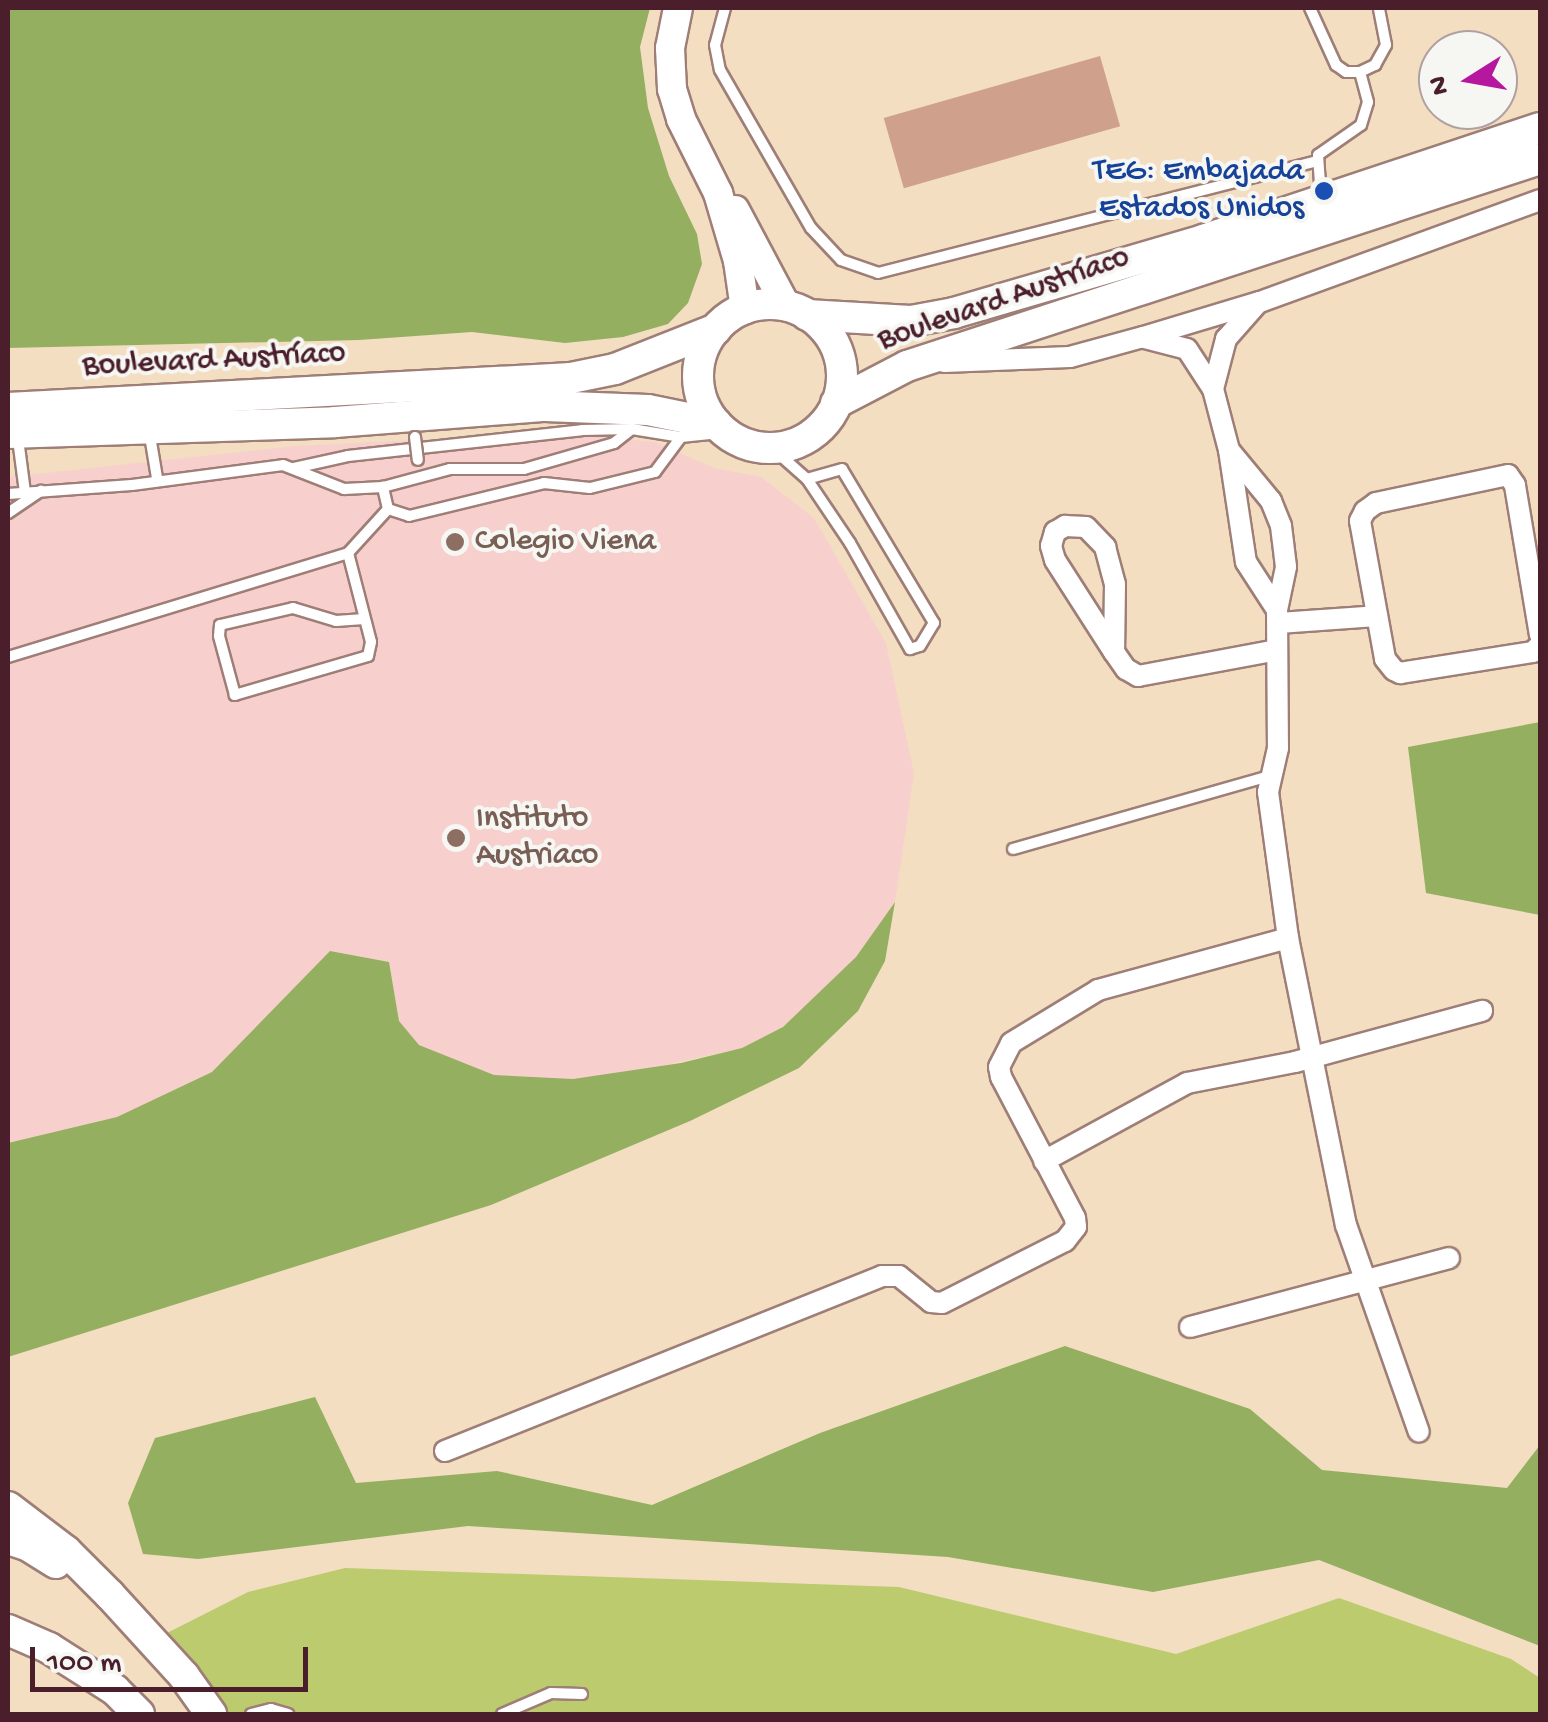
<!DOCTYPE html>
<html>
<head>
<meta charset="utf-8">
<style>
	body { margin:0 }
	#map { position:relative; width:1548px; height:1722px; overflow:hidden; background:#f3dec2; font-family:"Gochi Hand",sans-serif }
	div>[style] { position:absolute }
	.built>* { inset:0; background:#f7d0ce }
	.green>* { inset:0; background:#bbcb6d }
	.forest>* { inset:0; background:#94af60 }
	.building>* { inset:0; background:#cfa08b; transform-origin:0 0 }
	.roads { filter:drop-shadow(2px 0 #9e7e76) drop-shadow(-2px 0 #9e7e76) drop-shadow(0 2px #9e7e76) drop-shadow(0 -2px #9e7e76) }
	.lane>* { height:10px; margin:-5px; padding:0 5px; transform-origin:5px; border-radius:5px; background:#fff }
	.street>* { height:20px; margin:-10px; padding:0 10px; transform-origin:10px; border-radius:10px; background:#fff }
	.secondary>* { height:28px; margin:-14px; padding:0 14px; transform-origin:14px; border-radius:14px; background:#fff }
	.primary>* { height:30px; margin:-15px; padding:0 15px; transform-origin:15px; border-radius:15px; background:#fff }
	.primary>.ring { margin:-15px; padding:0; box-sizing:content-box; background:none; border:30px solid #fff; border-radius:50% }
	.bridges { filter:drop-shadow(2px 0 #9e7e76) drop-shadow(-2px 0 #9e7e76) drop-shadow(0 2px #9e7e76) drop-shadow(0 -2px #9e7e76) }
	.lane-bridge>* { height:10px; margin:-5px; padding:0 5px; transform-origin:5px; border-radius:5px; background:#fff }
	.dots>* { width:28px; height:28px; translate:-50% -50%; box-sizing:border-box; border:5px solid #f6f6f2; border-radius:50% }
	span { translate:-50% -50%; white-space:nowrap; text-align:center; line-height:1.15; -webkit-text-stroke:8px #f6f6f2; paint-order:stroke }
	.transit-label { font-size:32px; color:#164399 }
	.right { translate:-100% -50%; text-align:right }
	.street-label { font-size:32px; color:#4a1f2b }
	.education-label { font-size:32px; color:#785e54 }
	.left { translate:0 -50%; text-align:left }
	.frame { position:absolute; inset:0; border:10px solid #4a1f2b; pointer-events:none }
	.north { position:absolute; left:1418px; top:30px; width:100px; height:100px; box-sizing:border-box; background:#f6f6f2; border:2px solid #b1a0a2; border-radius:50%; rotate:259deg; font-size:28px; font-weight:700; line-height:40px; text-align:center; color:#4a1f2b }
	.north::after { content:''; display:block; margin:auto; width:35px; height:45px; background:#b5179e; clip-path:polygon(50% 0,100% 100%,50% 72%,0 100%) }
	.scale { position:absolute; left:30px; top:1647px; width:278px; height:45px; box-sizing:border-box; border:5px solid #4a1f2b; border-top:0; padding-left:12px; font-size:30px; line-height:35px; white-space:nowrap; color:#4a1f2b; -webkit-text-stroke:8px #f6f6f2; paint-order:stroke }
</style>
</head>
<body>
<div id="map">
	<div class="built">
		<div style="clip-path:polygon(557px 433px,655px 442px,714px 468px,761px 477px,814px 518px,886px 643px,914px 773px,895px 902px,856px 957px,783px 1027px,742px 1048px,624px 1074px,573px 1079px,494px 1075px,418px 1045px,399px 1021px,389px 962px,330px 951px,212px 1072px,117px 1117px,8px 1143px,8px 477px,295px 446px)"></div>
	</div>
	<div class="green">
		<div style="clip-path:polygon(345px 1568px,899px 1587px,1176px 1654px,1339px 1598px,1511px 1659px,1540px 1678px,1540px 1714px,228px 1714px,167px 1633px,248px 1592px)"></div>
	</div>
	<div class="forest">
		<div style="clip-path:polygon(8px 8px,650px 8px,640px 47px,648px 108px,669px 176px,697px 234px,702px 264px,688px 303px,668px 324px,623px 337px,565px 343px,472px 332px,359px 340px,8px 348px)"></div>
		<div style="clip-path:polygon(1540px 722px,1540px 915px,1426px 893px,1408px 747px)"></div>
		<div style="clip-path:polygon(895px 902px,885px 961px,858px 1011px,799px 1068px,690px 1121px,491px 1205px,8px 1357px,8px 1143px,117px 1117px,212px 1072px,330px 951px,389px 962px,399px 1021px,419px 1045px,494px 1075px,573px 1079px,681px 1063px,742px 1048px,783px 1027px,856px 957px)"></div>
		<div style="clip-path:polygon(1065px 1346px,1250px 1409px,1322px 1470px,1507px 1488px,1540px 1445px,1540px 1646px,1319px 1560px,1153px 1592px,948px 1557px,468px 1526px,198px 1559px,143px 1554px,128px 1503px,155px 1438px,315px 1397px,356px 1483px,497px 1471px,652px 1505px,820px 1433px)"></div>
	</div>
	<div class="building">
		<div style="left:1100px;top:56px;width:73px;height:225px;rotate:74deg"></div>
	</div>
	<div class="roads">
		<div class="lane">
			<div style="left:725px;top:8px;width:38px;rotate:105deg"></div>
			<div style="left:715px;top:45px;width:25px;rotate:79deg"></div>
			<div style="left:720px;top:70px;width:182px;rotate:60.1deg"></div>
			<div style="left:811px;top:228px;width:44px;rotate:46.8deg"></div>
			<div style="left:841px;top:260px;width:39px;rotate:19deg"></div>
			<div style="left:878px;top:273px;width:452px;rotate:-14.3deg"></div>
			<div style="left:1310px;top:8px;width:63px;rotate:65.5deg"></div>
			<div style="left:1336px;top:65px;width:12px;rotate:35deg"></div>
			<div style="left:1346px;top:72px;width:14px"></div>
			<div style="left:1360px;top:72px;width:31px;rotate:75deg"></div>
			<div style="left:1368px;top:102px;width:24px;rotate:107deg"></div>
			<div style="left:1361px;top:125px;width:52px;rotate:145.1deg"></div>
			<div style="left:1318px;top:155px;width:29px;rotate:86deg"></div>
			<div style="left:1360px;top:72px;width:17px;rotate:-25deg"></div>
			<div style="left:1375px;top:65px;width:23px;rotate:-61deg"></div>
			<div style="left:1386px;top:45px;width:38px;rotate:-101deg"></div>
			<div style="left:149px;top:430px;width:49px;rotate:80.5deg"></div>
			<div style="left:18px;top:439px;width:53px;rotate:82.5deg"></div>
			<div style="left:772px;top:448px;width:47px;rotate:41.5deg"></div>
			<div style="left:807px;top:479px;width:77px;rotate:56.1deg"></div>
			<div style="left:850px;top:543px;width:122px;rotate:60.5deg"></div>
			<div style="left:910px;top:649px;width:10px;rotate:-17deg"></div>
			<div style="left:920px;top:646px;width:27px;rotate:-59deg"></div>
			<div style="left:934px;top:623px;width:179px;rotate:-120.9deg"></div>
			<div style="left:842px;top:469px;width:36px;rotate:164deg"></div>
			<div style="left:294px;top:468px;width:55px;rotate:-12.5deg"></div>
			<div style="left:348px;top:456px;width:235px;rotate:-6.3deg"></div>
			<div style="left:582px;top:430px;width:50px;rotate:-1.1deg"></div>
			<div style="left:632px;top:429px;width:50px;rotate:9.3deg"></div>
			<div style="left:8px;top:494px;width:124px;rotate:-4.2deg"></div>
			<div style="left:132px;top:485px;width:152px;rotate:-7.5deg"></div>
			<div style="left:283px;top:465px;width:66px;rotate:21.5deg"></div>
			<div style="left:344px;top:489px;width:39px;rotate:-3deg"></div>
			<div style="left:383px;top:487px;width:69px;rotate:-15deg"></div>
			<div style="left:450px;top:469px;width:74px"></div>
			<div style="left:524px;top:469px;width:94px;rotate:-16.1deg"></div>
			<div style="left:614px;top:443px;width:23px;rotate:-38deg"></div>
			<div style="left:388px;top:509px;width:22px;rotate:18deg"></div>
			<div style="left:409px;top:516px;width:139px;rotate:-13.7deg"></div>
			<div style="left:544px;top:483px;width:46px;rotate:6.2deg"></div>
			<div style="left:590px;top:488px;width:67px;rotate:-13.8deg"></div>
			<div style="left:655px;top:472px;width:44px;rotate:-53.4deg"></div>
			<div style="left:681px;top:437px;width:29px;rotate:-6deg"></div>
			<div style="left:8px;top:513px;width:40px;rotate:-34deg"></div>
			<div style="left:348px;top:553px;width:92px;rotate:75.5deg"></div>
			<div style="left:371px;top:642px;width:14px;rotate:102deg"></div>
			<div style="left:368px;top:656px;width:139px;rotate:163.7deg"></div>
			<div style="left:235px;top:695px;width:61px;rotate:-105.2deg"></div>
			<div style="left:219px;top:636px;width:11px;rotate:-85deg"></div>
			<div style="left:220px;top:625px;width:75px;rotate:-13.1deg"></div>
			<div style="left:293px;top:608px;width:45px;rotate:16.8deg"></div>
			<div style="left:336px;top:621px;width:28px;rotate:-4deg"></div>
			<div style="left:8px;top:657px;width:356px;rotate:-17deg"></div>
			<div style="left:348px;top:553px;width:59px;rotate:-47.7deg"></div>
			<div style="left:388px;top:509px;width:23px;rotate:-103deg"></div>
			<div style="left:1013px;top:849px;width:266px;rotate:-15.9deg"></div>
			<div style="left:251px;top:1714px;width:21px;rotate:-14deg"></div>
			<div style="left:271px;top:1709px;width:18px;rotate:16deg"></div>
			<div style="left:502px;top:1714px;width:53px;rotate:-23.2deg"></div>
			<div style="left:551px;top:1693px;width:31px;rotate:2deg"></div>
		</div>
		<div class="street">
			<div style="left:1145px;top:338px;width:43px;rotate:14.7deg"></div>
			<div style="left:1187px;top:349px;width:48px;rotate:57deg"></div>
			<div style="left:1213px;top:389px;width:63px;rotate:75.3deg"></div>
			<div style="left:1229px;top:450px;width:113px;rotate:81.4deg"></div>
			<div style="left:1246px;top:562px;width:57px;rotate:57.1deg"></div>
			<div style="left:944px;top:362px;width:126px;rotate:-2.3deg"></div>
			<div style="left:1070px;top:357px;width:76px;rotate:-15.3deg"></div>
			<div style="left:1143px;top:337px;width:122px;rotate:-16.7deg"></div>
			<div style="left:1260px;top:302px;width:298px;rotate:-20deg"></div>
			<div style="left:1213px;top:389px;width:52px;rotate:-75.4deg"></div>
			<div style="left:1226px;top:339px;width:45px;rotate:-48.6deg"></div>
			<div style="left:1229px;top:450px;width:66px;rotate:50.5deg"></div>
			<div style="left:1271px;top:501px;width:27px;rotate:68deg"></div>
			<div style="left:1281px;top:526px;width:41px;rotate:83deg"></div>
			<div style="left:1286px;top:567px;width:44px;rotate:101.8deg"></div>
			<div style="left:1277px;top:610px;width:138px;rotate:89.6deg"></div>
			<div style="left:1278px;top:748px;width:45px;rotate:102.8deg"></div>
			<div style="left:1268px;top:792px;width:147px;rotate:82.2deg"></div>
			<div style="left:1288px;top:938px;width:293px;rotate:78.6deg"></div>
			<div style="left:1346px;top:1225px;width:219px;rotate:70.6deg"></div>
			<div style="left:1065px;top:526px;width:21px;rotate:3deg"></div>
			<div style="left:1086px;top:527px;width:28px;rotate:46deg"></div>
			<div style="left:1105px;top:547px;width:38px;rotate:75deg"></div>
			<div style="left:1115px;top:584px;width:68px;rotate:90.8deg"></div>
			<div style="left:1114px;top:652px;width:109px;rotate:-122.7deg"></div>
			<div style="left:1055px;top:560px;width:15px;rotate:-106deg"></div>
			<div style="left:1051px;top:546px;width:15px;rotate:-74deg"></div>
			<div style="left:1055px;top:532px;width:12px;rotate:-31deg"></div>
			<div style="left:1278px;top:623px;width:99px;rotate:-4deg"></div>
			<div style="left:1540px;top:635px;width:152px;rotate:-99.5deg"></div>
			<div style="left:1515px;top:485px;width:12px;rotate:-125deg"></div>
			<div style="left:1508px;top:475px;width:135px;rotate:168deg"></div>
			<div style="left:1376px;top:503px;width:14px;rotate:144deg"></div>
			<div style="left:1365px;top:511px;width:11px;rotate:117deg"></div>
			<div style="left:1360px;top:521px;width:140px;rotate:79.7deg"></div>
			<div style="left:1385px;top:659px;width:14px;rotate:51deg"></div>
			<div style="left:1394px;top:670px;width:7px;rotate:27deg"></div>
			<div style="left:1400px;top:673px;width:135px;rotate:-9deg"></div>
			<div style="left:1533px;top:652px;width:10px;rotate:-45deg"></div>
			<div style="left:1114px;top:652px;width:21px;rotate:55deg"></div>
			<div style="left:1126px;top:669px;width:14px;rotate:30deg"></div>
			<div style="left:1138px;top:676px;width:141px;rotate:-10.6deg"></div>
			<div style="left:1044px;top:1161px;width:163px;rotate:-28.6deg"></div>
			<div style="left:1187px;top:1083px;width:110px;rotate:-11deg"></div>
			<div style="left:1295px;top:1062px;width:194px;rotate:-15.3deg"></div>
			<div style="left:1190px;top:1327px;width:268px;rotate:-14.9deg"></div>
			<div style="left:445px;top:1451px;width:471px;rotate:-21.8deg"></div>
			<div style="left:882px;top:1276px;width:17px"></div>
			<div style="left:899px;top:1276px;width:41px;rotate:39.1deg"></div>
			<div style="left:931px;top:1302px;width:11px;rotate:5deg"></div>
			<div style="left:942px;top:1303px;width:138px;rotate:-26.8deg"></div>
			<div style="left:1065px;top:1241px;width:18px;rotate:-52deg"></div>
			<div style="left:1076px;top:1227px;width:9px;rotate:-96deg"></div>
			<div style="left:1075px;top:1218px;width:159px;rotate:-117.7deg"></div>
			<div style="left:1001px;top:1077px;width:10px;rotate:-101deg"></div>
			<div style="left:999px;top:1067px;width:27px;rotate:-63deg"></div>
			<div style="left:1011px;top:1043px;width:102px;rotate:-31.3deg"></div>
			<div style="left:1098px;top:990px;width:197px;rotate:-15.3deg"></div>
		</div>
		<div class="secondary">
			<div style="left:678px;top:8px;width:41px;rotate:101.3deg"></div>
			<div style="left:670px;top:48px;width:41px;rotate:87.2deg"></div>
			<div style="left:672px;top:89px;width:31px;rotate:73deg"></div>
			<div style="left:681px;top:119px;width:83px;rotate:63.4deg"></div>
			<div style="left:718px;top:193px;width:71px;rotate:73.6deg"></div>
			<div style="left:738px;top:261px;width:49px;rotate:81.7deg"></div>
			<div style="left:735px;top:210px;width:109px;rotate:62deg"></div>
		</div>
		<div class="primary">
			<div class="ring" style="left:698px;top:304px;width:114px;height:114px"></div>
			<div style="left:807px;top:315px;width:104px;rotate:3.3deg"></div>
			<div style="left:911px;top:321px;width:44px;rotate:-10.5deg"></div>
			<div style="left:954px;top:313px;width:259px;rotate:-16.3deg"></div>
			<div style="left:1203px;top:240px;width:355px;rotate:-18.4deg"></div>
			<div style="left:836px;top:403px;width:80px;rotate:-27.5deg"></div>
			<div style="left:907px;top:366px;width:666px;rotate:-18.11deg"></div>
			<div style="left:8px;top:408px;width:564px;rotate:-3.05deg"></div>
			<div style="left:571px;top:378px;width:45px;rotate:-11.6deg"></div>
			<div style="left:615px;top:369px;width:109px;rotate:-21.6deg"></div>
			<div style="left:8px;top:433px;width:327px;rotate:-1.9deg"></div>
			<div style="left:335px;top:422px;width:211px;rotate:-4.4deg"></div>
			<div style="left:545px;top:406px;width:103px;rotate:2.2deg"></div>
			<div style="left:648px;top:410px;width:70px;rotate:11.5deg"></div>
			<div style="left:8px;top:1507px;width:73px;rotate:37.2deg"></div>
			<div style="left:66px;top:1551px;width:62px;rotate:45deg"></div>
			<div style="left:110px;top:1595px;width:110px;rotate:47.6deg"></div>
			<div style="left:184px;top:1676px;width:47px;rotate:54.6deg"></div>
			<div style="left:8px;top:1539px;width:20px;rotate:18deg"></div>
			<div style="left:27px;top:1545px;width:34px;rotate:32deg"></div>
			<div style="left:8px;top:1630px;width:45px;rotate:23.7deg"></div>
			<div style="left:49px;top:1648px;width:78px;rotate:32.5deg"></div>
			<div style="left:115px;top:1690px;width:34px;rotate:45deg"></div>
		</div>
	</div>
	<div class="bridges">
		<div class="lane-bridge">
			<div style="left:415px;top:437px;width:23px;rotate:83deg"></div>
		</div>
	</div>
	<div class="dots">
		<div style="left:1324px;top:191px;background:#1a4fb4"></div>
		<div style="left:455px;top:542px;background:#8d6e63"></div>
		<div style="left:456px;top:838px;background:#8d6e63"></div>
	</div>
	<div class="transit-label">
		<span class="right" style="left:1304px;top:191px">TEG: Embajada<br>Estados Unidos</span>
	</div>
	<div class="street-label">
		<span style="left:1004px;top:300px;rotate:-19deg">Boulevard Austríaco</span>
		<span style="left:214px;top:361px;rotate:-3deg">Boulevard Austríaco</span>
	</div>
	<div class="education-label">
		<span class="left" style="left:475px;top:542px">Colegio Viena</span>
		<span class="left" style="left:476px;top:838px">Instituto<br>Austriaco</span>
	</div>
	<div class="frame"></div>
	<div class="north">N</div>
	<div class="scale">100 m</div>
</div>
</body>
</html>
